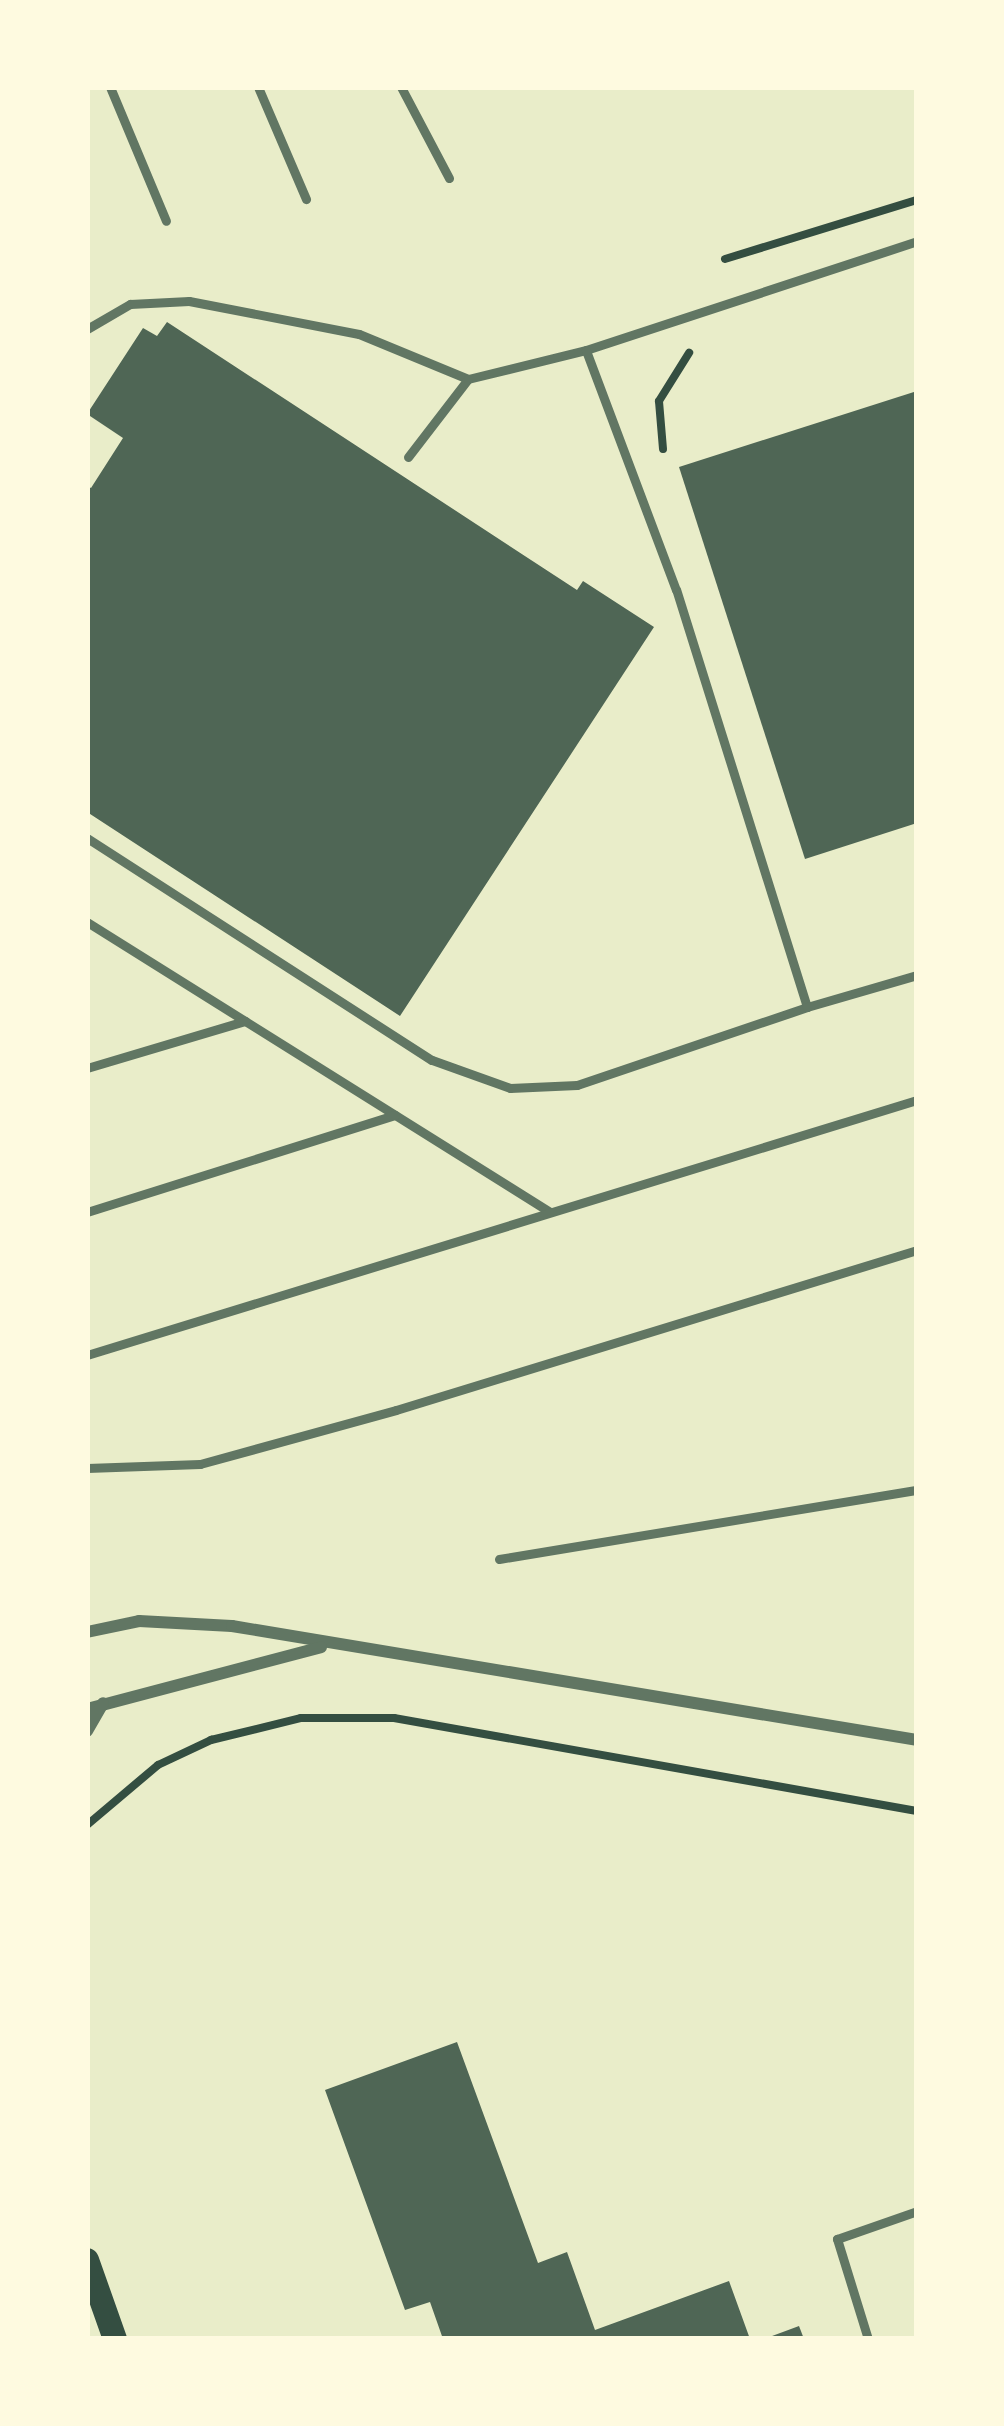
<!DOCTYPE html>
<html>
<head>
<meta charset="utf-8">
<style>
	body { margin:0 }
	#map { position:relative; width:1004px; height:2426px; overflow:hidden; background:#e9edc9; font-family:Roboto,sans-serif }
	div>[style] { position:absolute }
	.building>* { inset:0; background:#4f6655 }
	.path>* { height:8px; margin:-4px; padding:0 4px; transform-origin:4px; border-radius:4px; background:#344e41 }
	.service>* { height:9px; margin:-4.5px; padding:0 4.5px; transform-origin:4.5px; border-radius:4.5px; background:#617663 }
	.minor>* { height:12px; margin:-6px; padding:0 6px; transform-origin:6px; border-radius:6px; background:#617663 }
	.secondary>* { height:24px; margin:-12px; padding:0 12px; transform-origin:12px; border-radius:12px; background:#344e41 }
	span { translate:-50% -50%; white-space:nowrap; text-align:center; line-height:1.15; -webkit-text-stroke:9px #fefae0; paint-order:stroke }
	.frame { position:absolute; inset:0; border:90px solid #fefae0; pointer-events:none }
</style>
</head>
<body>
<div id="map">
	<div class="building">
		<div style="clip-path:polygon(167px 322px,577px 590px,583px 581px,654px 627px,400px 1016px,87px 812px,87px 486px,91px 488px,123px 438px,87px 414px,143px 328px,157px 336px)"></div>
		<div style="clip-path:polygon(917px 391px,917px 823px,805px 859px,679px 467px)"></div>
		<div style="clip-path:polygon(457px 2042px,538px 2263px,567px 2252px,595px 2330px,729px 2281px,750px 2339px,443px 2339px,430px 2302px,405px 2310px,325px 2090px)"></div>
		<div style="clip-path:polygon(799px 2326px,804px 2339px,764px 2339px)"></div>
	</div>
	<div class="path">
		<div style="left:725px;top:259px;width:201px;rotate:-17.1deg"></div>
		<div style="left:663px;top:449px;width:48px;rotate:-94.8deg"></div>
		<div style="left:659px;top:401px;width:57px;rotate:-58deg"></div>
		<div style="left:87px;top:1825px;width:93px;rotate:-40.2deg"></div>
		<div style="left:158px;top:1765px;width:59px;rotate:-25.3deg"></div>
		<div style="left:211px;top:1740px;width:93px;rotate:-13.7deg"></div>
		<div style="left:301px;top:1718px;width:93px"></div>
		<div style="left:394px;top:1718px;width:531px;rotate:10.08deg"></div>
	</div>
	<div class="service">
		<div style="left:110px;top:87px;width:145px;rotate:67.3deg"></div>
		<div style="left:258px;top:87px;width:122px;rotate:66.8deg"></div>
		<div style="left:401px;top:87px;width:103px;rotate:62.2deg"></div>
		<div style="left:87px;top:329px;width:50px;rotate:-30.2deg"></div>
		<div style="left:130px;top:304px;width:59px;rotate:-2.9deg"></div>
		<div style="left:189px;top:301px;width:173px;rotate:11deg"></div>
		<div style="left:359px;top:334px;width:118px;rotate:22.4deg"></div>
		<div style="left:408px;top:457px;width:98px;rotate:-52.4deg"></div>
		<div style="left:468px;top:379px;width:122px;rotate:-13.8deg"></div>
		<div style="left:586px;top:350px;width:348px;rotate:-18.2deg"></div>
		<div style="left:87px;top:838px;width:410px;rotate:32.8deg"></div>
		<div style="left:432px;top:1060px;width:83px;rotate:19.7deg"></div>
		<div style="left:510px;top:1088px;width:67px;rotate:-2.6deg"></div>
		<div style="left:577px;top:1085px;width:243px;rotate:-18.7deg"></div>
		<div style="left:807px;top:1007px;width:437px;rotate:-107.4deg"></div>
		<div style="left:676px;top:590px;width:256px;rotate:-110.6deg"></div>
		<div style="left:87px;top:922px;width:546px;rotate:32.06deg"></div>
		<div style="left:807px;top:1007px;width:115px;rotate:-16.2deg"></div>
		<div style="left:87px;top:1068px;width:165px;rotate:-16.6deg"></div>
		<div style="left:87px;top:1212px;width:323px;rotate:-17.5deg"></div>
		<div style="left:87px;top:1355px;width:868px;rotate:-17.08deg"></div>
		<div style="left:87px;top:1468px;width:113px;rotate:-2deg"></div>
		<div style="left:200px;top:1464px;width:203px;rotate:-15.4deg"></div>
		<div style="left:396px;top:1410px;width:545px;rotate:-17.07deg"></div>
		<div style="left:499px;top:1559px;width:424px;rotate:-9.4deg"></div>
		<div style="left:868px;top:2339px;width:105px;rotate:-107.2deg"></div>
		<div style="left:837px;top:2239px;width:85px;rotate:-19.3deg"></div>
	</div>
	<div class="minor">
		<div style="left:87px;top:1632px;width:53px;rotate:-11.9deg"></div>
		<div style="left:139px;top:1621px;width:93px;rotate:3.1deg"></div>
		<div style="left:232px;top:1626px;width:694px;rotate:9.45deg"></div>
		<div style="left:87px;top:1709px;width:242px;rotate:-14.8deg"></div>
		<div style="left:87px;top:1731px;width:32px;rotate:-60deg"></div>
	</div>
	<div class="secondary">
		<div style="left:87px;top:2260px;width:84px;rotate:70.5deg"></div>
	</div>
	<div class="frame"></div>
</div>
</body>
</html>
